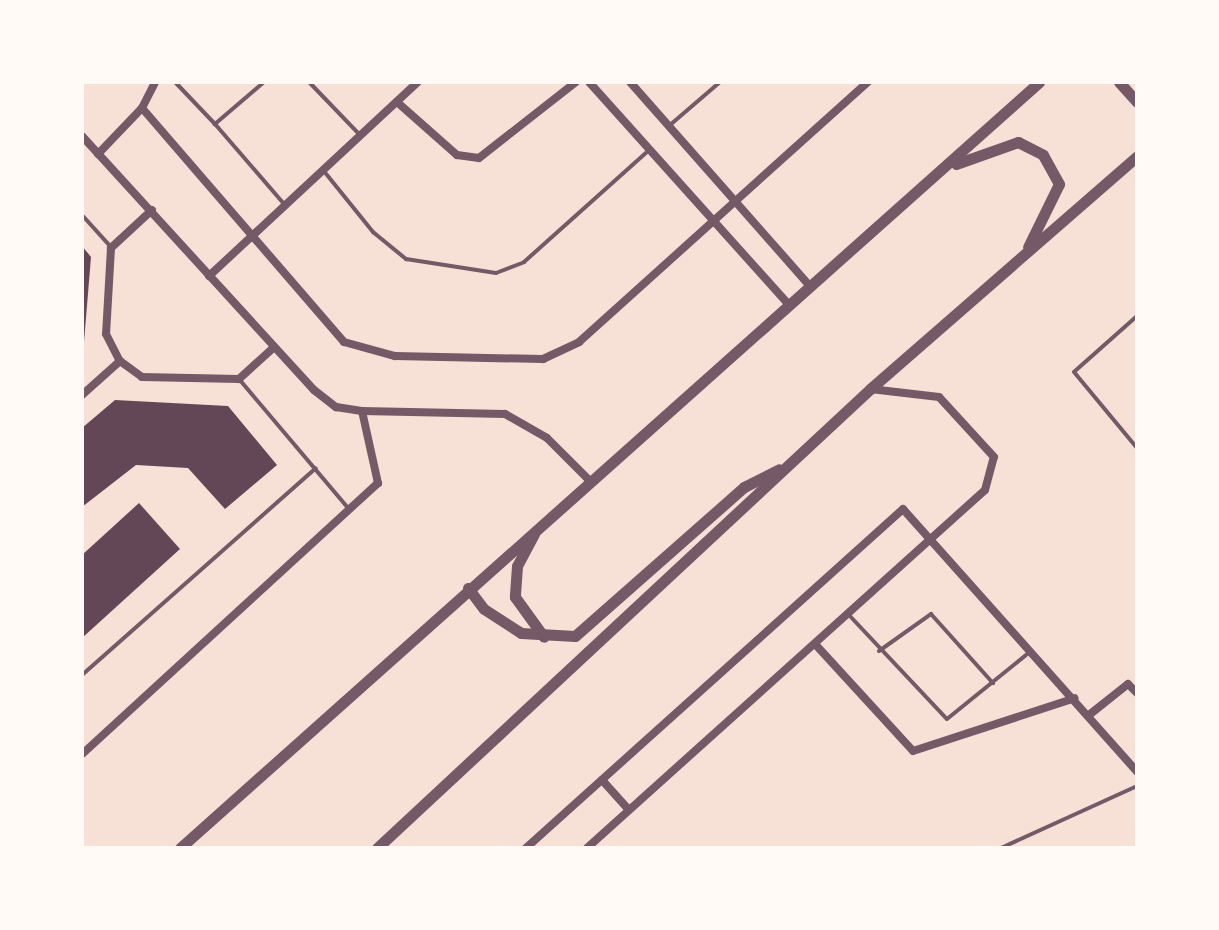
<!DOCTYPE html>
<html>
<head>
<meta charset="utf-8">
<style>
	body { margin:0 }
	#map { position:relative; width:1219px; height:930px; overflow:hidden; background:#f7e1d7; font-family:Ubuntu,sans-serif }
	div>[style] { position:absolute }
	.building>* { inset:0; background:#644757 }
	.service>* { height:4px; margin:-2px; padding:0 2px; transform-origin:2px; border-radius:2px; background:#755966 }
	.minor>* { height:8px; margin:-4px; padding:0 4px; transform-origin:4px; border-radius:4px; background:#755966 }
	.tertiary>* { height:11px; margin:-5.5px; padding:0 5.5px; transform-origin:5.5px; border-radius:5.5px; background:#755966 }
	span { translate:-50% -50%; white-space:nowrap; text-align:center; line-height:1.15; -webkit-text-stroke:7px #fffaf5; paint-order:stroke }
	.frame { position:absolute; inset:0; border:84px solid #fffaf5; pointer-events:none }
</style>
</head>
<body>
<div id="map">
	<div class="building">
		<div style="clip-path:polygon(82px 246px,91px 257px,84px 342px,82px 342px)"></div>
		<div style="clip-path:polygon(115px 400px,228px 406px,277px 465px,225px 509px,188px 468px,136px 465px,82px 507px,82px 428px)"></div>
		<div style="clip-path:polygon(139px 503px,180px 549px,82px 638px,82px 555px)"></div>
	</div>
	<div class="service">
		<div style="left:175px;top:82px;width:58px;rotate:46.4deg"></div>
		<div style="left:264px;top:82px;width:65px;rotate:139.4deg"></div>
		<div style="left:215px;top:124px;width:106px;rotate:49.2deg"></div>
		<div style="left:309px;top:82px;width:74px;rotate:46.1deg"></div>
		<div style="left:670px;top:125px;width:66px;rotate:-40.7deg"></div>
		<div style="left:323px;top:170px;width:80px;rotate:51.1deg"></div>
		<div style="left:373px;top:232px;width:43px;rotate:39.3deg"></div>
		<div style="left:406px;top:259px;width:91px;rotate:8.8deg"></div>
		<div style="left:496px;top:273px;width:30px;rotate:-21deg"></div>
		<div style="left:524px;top:262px;width:166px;rotate:-41.8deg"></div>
		<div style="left:82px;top:215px;width:42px;rotate:47.9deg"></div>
		<div style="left:1137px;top:316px;width:84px;rotate:138.4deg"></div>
		<div style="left:1074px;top:372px;width:99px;rotate:50.3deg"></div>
		<div style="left:239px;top:379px;width:170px;rotate:49.8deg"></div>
		<div style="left:848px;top:614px;width:144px;rotate:46.7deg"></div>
		<div style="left:947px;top:719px;width:108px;rotate:-39deg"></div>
		<div style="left:879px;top:651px;width:64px;rotate:-35.4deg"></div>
		<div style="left:931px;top:614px;width:93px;rotate:48.1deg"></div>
		<div style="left:82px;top:675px;width:312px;rotate:-41.5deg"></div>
		<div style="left:1001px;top:848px;width:149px;rotate:-24.5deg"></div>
	</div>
	<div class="minor">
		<div style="left:589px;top:82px;width:300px;rotate:48.1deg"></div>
		<div style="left:630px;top:82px;width:272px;rotate:48.6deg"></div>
		<div style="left:397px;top:102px;width:80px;rotate:41.5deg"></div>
		<div style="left:457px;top:155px;width:22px;rotate:8deg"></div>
		<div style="left:479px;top:158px;width:123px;rotate:-38.1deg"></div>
		<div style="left:142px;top:108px;width:309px;rotate:49.2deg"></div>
		<div style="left:344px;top:342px;width:53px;rotate:15.4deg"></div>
		<div style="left:395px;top:356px;width:148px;rotate:1.2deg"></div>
		<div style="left:543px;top:359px;width:40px;rotate:-25deg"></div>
		<div style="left:579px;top:342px;width:389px;rotate:-42deg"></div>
		<div style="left:82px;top:136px;width:344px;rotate:47.6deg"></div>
		<div style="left:314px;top:390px;width:28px;rotate:38deg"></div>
		<div style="left:336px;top:407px;width:26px;rotate:9deg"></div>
		<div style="left:362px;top:411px;width:74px;rotate:77.5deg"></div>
		<div style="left:378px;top:483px;width:401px;rotate:137.5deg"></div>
		<div style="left:98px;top:154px;width:64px;rotate:-46.3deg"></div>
		<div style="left:142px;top:108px;width:29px;rotate:-63deg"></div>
		<div style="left:152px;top:210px;width:56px;rotate:137.2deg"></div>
		<div style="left:111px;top:248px;width:86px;rotate:93.3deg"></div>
		<div style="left:106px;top:334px;width:30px;rotate:63deg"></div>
		<div style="left:120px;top:361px;width:27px;rotate:36deg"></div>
		<div style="left:142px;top:377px;width:97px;rotate:1.2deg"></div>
		<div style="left:239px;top:379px;width:45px;rotate:-42.3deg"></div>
		<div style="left:209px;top:276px;width:285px;rotate:-42.9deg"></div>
		<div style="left:82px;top:395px;width:51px;rotate:-41.8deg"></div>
		<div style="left:362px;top:411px;width:143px;rotate:1.2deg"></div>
		<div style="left:505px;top:414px;width:48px;rotate:29.7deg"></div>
		<div style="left:547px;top:438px;width:61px;rotate:45deg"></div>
		<div style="left:815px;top:644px;width:145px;rotate:47.5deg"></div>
		<div style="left:913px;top:751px;width:170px;rotate:-18.1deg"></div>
		<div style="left:1089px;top:715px;width:50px;rotate:-38.5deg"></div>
		<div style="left:1128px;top:684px;width:13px;rotate:45deg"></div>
		<div style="left:602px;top:780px;width:40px;rotate:48deg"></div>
		<div style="left:526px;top:848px;width:507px;rotate:-41.96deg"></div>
		<div style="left:903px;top:509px;width:352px;rotate:48.3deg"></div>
		<div style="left:587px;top:848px;width:535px;rotate:-41.97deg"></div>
		<div style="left:985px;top:490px;width:34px;rotate:-75deg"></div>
		<div style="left:994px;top:457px;width:81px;rotate:-132.5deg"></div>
		<div style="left:939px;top:397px;width:69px;rotate:-173.4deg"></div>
	</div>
	<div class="tertiary">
		<div style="left:1119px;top:82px;width:27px;rotate:48deg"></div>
		<div style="left:956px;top:164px;width:66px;rotate:-19.5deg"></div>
		<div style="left:1018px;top:142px;width:28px;rotate:27deg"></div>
		<div style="left:1043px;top:155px;width:33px;rotate:61deg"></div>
		<div style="left:1059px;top:184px;width:70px;rotate:116.2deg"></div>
		<div style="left:534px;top:534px;width:36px;rotate:118deg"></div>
		<div style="left:517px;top:566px;width:31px;rotate:94deg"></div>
		<div style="left:515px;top:597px;width:49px;rotate:54.1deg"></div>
		<div style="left:468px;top:588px;width:26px;rotate:53deg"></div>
		<div style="left:484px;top:609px;width:44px;rotate:33deg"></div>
		<div style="left:521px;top:633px;width:54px;rotate:3.2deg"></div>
		<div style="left:575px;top:636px;width:225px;rotate:-41.4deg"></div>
		<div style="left:744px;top:487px;width:39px;rotate:-27deg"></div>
		<div style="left:180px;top:848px;width:1151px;rotate:-41.72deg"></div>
		<div style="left:377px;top:848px;width:674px;rotate:-42.95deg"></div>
		<div style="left:870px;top:389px;width:354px;rotate:-41.1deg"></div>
	</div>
	<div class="frame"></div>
</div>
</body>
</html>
